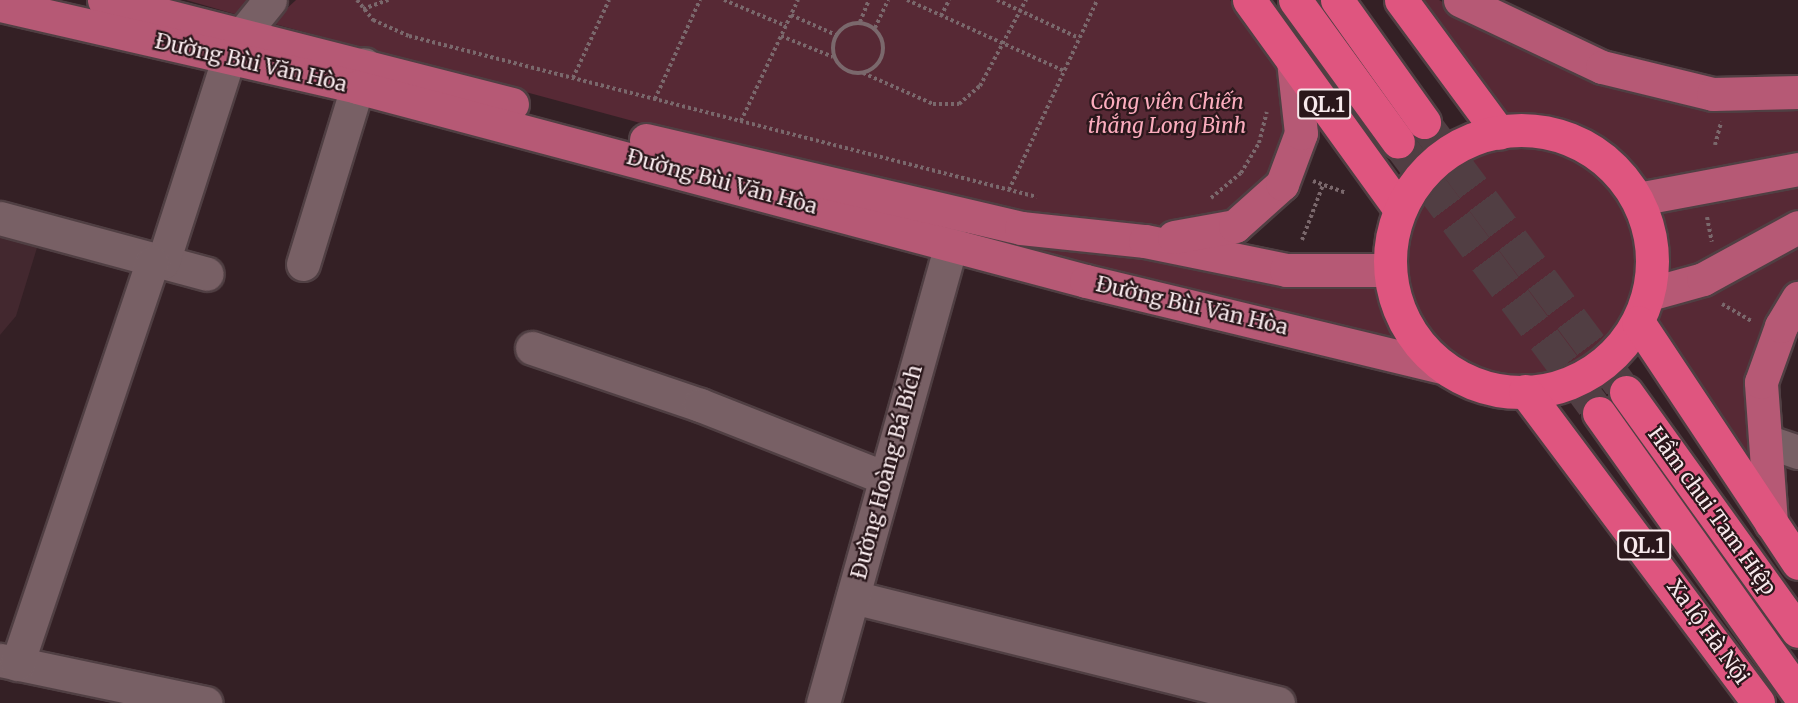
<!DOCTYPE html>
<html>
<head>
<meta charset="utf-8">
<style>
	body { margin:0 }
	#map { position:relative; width:1798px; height:703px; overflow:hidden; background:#342025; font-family:Merriweather,serif }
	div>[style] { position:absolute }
	.built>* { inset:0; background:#43282f }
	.green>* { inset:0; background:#572935 }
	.round { border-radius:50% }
	.highway-tunnel>* { height:33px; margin-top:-16.5px; transform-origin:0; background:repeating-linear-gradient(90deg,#513e43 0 33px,transparent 0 49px) }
	.path>* { height:4px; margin-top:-2px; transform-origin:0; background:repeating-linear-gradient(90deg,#7a686c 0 3px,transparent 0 6px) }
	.path>.ring { margin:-2px; padding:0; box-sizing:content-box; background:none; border:4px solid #7a686c; border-radius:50% }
	.roads { filter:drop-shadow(2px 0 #503f43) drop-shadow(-2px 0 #503f43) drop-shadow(0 2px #503f43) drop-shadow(0 -2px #503f43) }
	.minor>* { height:33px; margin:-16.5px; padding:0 16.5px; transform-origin:16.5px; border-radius:16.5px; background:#786065 }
	.major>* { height:33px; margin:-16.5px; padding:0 16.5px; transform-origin:16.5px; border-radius:16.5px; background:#b65975 }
	.highway>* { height:33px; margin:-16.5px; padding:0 16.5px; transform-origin:16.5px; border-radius:16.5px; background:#df557f }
	.highway>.ring { margin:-16.5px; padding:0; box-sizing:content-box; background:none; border:33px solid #df557f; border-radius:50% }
	span { translate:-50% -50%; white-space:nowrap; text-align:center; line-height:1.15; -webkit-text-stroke:4.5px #2a171b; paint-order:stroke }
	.shield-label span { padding:2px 4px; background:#2a171b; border:2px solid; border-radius:4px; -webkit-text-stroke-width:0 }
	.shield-label { font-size:20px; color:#f7e9ec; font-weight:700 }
	.street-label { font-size:21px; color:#f7e9ec }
	.park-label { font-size:21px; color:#fbacbd; font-style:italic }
</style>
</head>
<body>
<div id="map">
	<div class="built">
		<div style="clip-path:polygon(0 228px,40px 238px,16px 316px,0 335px)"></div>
	</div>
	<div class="green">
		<div style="clip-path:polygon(186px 0,250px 0,238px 15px)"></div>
		<div style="clip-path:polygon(296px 0,1230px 0,1287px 79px,1283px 164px,1245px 209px,1166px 230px,1029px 215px,644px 124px,271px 23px)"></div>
		<div style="clip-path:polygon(1420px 0,1439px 0,1481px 23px,1798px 101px,1798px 152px,1774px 162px,1645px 183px,1623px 155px,1586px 128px,1545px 114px,1506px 117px)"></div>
		<div class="round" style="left:1406px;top:146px;width:230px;height:230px"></div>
		<div style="clip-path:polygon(1798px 186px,1798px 210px,1710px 261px,1666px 273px,1668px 243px,1660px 212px)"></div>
		<div style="clip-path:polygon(982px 236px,1377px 286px,1396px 340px,1092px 266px)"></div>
		<div style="clip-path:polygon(1798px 246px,1798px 281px,1773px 321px,1760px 479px,1655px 321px,1660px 307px,1722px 291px)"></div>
	</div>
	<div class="highway-tunnel">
		<div style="left:1424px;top:122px;width:337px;rotate:53.2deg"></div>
		<div style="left:1398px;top:142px;width:337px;rotate:53.4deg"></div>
	</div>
	<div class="path">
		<div style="left:357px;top:0;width:26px;rotate:51deg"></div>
		<div style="left:373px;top:20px;width:39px;rotate:24deg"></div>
		<div style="left:409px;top:36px;width:648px;rotate:14.38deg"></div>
		<div style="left:724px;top:0;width:67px;rotate:22.8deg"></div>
		<div style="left:907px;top:0;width:172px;rotate:24.3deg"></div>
		<div style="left:997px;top:0;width:90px;rotate:24.9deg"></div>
		<div style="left:363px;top:9px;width:27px;rotate:-20deg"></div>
		<div style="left:791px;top:15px;width:49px;rotate:24deg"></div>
		<div style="left:941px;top:16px;width:18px;rotate:-63deg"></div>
		<div style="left:860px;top:22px;width:24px;rotate:-68deg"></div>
		<div class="ring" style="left:833px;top:23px;width:46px;height:46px"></div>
		<div style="left:875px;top:28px;width:31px;rotate:-65deg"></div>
		<div style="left:781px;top:36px;width:56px;rotate:22deg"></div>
		<div style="left:863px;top:73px;width:77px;rotate:23.9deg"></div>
		<div style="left:933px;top:104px;width:26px"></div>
		<div style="left:959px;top:104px;width:28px;rotate:-41deg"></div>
		<div style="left:980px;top:86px;width:98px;rotate:-61.9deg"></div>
		<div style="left:573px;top:78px;width:86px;rotate:-65.2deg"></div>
		<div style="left:655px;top:99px;width:109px;rotate:-65.6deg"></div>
		<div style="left:741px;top:121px;width:134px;rotate:-64.8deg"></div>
		<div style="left:1715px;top:145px;width:24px;rotate:-75deg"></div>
		<div style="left:1313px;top:181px;width:35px;rotate:20deg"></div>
		<div style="left:1009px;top:190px;width:209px;rotate:-65.1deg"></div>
		<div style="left:1211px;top:198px;width:39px;rotate:-40deg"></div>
		<div style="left:1241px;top:173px;width:35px;rotate:-59deg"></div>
		<div style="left:1259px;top:143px;width:32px;rotate:-76deg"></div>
		<div style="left:1707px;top:217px;width:25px;rotate:79deg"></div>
		<div style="left:1302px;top:240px;width:59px;rotate:-69.1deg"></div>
		<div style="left:1722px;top:304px;width:34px;rotate:30deg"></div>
	</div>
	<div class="roads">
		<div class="minor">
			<div style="left:244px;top:32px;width:41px;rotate:-50.9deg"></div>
			<div style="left:0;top:218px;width:214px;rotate:15.1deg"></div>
			<div style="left:163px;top:262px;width:213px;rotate:-72.2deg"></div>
			<div style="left:303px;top:264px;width:209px;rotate:-73deg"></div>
			<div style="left:532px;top:348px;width:177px;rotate:18.7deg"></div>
			<div style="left:700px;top:405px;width:197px;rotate:21.5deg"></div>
			<div style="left:1769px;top:442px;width:31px;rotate:19deg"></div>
			<div style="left:853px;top:597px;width:438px;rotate:14deg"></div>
			<div style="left:0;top:660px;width:210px;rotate:11.8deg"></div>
			<div style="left:17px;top:664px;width:423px;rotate:-71.4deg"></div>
			<div style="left:823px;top:703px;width:479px;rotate:-74.4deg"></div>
		</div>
		<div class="major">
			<div style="left:104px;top:0;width:421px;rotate:14.3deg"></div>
			<div style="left:1460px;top:0;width:157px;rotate:25.3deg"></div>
			<div style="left:1602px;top:67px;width:114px;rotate:13.7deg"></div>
			<div style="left:1713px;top:94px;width:85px;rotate:-1.3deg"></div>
			<div style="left:0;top:5px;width:366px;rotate:12.9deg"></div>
			<div style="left:357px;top:87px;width:754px;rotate:14.9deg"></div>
			<div style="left:1086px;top:281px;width:366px;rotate:13.6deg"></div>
			<div style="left:646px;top:140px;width:385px;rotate:13.2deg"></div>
			<div style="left:1021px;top:228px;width:125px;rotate:6deg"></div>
			<div style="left:1145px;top:241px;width:144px;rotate:11.6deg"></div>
			<div style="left:1286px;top:270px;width:103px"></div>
			<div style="left:1638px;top:199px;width:163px;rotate:-10.6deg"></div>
			<div style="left:1174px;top:237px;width:62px;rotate:-10.2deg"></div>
			<div style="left:1235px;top:226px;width:63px;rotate:-41.8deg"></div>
			<div style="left:1282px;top:184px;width:54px;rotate:-69.6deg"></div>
			<div style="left:1301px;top:133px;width:72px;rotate:-96.3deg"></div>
			<div style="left:1649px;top:294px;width:56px;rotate:-15.5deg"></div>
			<div style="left:1703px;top:279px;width:108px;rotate:-28.7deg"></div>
			<div style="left:1771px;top:523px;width:141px;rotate:-94.1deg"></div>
			<div style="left:1761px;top:382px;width:59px;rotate:-70.3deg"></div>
			<div style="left:1781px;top:326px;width:33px;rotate:-59deg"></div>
		</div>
		<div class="highway">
			<div style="left:1249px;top:0;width:256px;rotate:54.2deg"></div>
			<div style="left:1295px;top:0;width:175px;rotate:54deg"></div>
			<div style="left:1337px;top:0;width:150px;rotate:54.5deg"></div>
			<div style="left:1401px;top:0;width:165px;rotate:53.6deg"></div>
			<div class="ring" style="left:1390px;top:130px;width:229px;height:229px"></div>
			<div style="left:1638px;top:322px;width:289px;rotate:56.4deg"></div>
			<div style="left:1525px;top:391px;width:389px;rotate:53.2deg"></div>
			<div style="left:1626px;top:392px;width:294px;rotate:54.3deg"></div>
			<div style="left:1599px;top:413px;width:344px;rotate:54.6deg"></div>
		</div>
	</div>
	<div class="shield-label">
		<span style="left:1324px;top:104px">QL.1</span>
		<span style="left:1644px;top:545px">QL.1</span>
	</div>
	<div class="street-label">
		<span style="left:251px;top:63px;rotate:13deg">Đường Bùi Văn Hòa</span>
		<span style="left:722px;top:182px;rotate:15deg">Đường Bùi Văn Hòa</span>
		<span style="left:1192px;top:306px;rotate:13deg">Đường Bùi Văn Hòa</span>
		<span style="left:887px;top:472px;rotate:-75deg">Đường Hoàng Bá Bích</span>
		<span style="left:1712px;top:511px;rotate:54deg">Hầm chui Tam Hiệp</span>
		<span style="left:1708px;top:632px;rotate:54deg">Xa lộ Hà Nội</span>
	</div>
	<div class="park-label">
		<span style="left:1167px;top:114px">Công viên Chiến<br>thắng Long Bình</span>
	</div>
</div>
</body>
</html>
